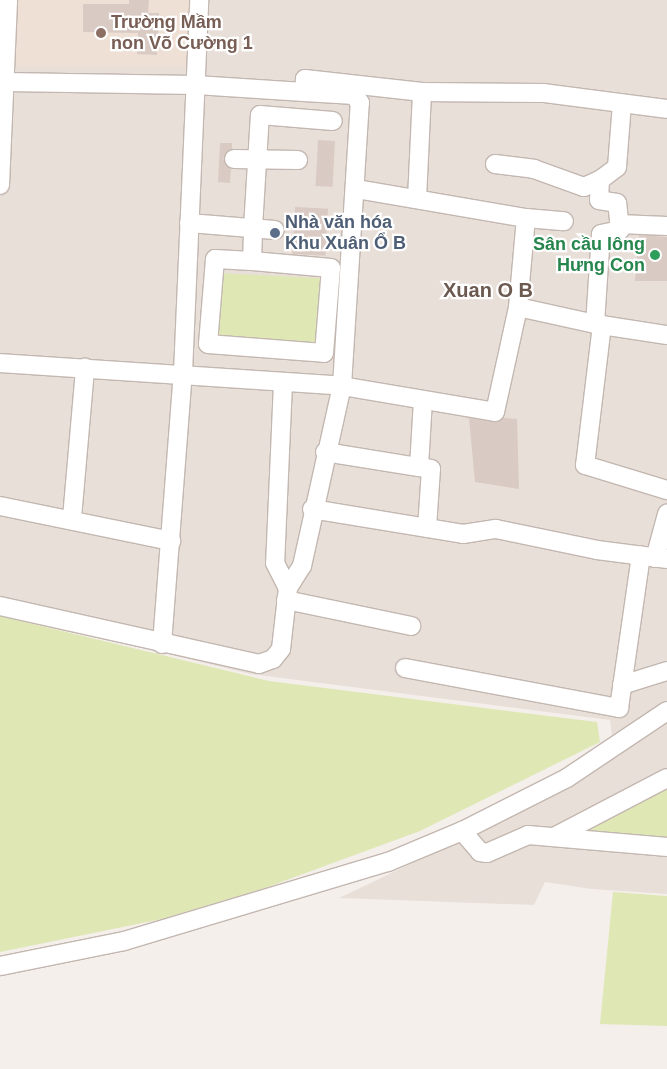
<!DOCTYPE html>
<html>
<head>
<meta charset="utf-8">
<style>
	body { margin:0 }
	#map { position:relative; width:667px; height:1069px; overflow:hidden; background:#f5efeb; font-family:Arial,sans-serif }
	div>[style] { position:absolute }
	.residential>* { inset:0; background:#e9dfd9 }
	.education>* { inset:0; background:#eee0d5; transform-origin:0 0 }
	.green>* { inset:0; background:#dfe8b5; transform-origin:0 0 }
	.building>* { inset:0; background:#d9cac3; transform-origin:0 0 }
	.roads { filter:drop-shadow(1px 0 #c3b7b0) drop-shadow(-1px 0 #c3b7b0) drop-shadow(0 1px #c3b7b0) drop-shadow(0 -1px #c3b7b0) }
	.minor>* { height:18px; margin:-9px; padding:0 9px; transform-origin:9px; border-radius:9px; background:#fff }
	.dots>* { width:14px; height:14px; translate:-50% -50%; box-sizing:border-box; border:2px solid #fff; border-radius:50% }
	span { translate:-50% -50%; white-space:nowrap; text-align:center; line-height:1.15; -webkit-text-stroke:4.5px #fff; paint-order:stroke }
	.education-label { font-size:18px; color:#785e54; font-weight:700 }
	.left { translate:0 -50%; text-align:left }
	.service-label { font-size:18px; color:#4e5e75; font-weight:700 }
	.leisure-label { font-size:18px; color:#27864d; font-weight:700 }
	.right { translate:-100% -50%; text-align:right }
	.quarter-label { font-size:20px; color:#6c5950; font-weight:700 }
</style>
</head>
<body>
<div id="map">
	<div class="residential">
		<div style="clip-path:polygon(0 0,667px 0,667px 894px,591px 889px,545px 882px,534px 905px,339px 898px,448px 846px,614px 754px,610px 720px,250px 674px,0 613px)"></div>
	</div>
	<div class="education">
		<div style="left:15px;top:0;width:174px;height:67px"></div>
	</div>
	<div class="green">
		<div style="left:220px;top:273px;width:106px;height:67px;rotate:3deg"></div>
		<div style="clip-path:polygon(0 616px,269px 681px,597px 722px,600px 742px,420px 831px,265px 888px,162px 919px,0 952px)"></div>
		<div style="clip-path:polygon(667px 784px,667px 839px,588px 832px,586px 827px)"></div>
		<div style="clip-path:polygon(613px 892px,667px 896px,667px 1026px,600px 1024px)"></div>
	</div>
	<div class="building">
		<div style="clip-path:polygon(129px 0,149px 0,148px 13px,159px 13px,157px 55px,137px 54px,138px 33px,83px 32px,83px 4px,129px 4px)"></div>
		<div style="left:318px;top:140px;width:17px;height:46px;rotate:3deg"></div>
		<div style="clip-path:polygon(220px 143px,232px 143px,232px 149px,223px 158px,231px 169px,230px 183px,218px 182px)"></div>
		<div style="left:295px;top:207px;width:33px;height:47px;rotate:3deg"></div>
		<div style="clip-path:polygon(639px 235px,667px 237px,667px 281px,635px 281px)"></div>
		<div style="clip-path:polygon(469px 418px,494px 422px,504px 418px,517px 419px,519px 489px,475px 482px)"></div>
	</div>
	<div class="roads">
		<div class="minor">
			<div style="left:5px;top:82px;width:191px;rotate:0.9deg"></div>
			<div style="left:196px;top:85px;width:108px;rotate:3.7deg"></div>
			<div style="left:304px;top:92px;width:13px;rotate:-86deg"></div>
			<div style="left:305px;top:79px;width:118px;rotate:6.3deg"></div>
			<div style="left:422px;top:92px;width:122px;rotate:0.5deg"></div>
			<div style="left:544px;top:93px;width:124px;rotate:7.4deg"></div>
			<div style="left:234px;top:159px;width:64px;rotate:0.9deg"></div>
			<div style="left:495px;top:164px;width:39px;rotate:7deg"></div>
			<div style="left:534px;top:169px;width:53px;rotate:19.8deg"></div>
			<div style="left:584px;top:187px;width:17px;rotate:-24deg"></div>
			<div style="left:600px;top:180px;width:21px;rotate:-37deg"></div>
			<div style="left:617px;top:167px;width:63px;rotate:-85.5deg"></div>
			<div style="left:0;top:185px;width:185px;rotate:-87.5deg"></div>
			<div style="left:417px;top:199px;width:107px;rotate:-87.3deg"></div>
			<div style="left:526px;top:218px;width:38px;rotate:5deg"></div>
			<div style="left:189px;top:223px;width:86px;rotate:4.7deg"></div>
			<div style="left:619px;top:224px;width:48px;rotate:2.4deg"></div>
			<div style="left:252px;top:261px;width:37px;rotate:-177deg"></div>
			<div style="left:215px;top:259px;width:85px;rotate:94.7deg"></div>
			<div style="left:208px;top:344px;width:116px;rotate:4.4deg"></div>
			<div style="left:324px;top:353px;width:85px;rotate:-85.3deg"></div>
			<div style="left:331px;top:268px;width:79px;rotate:-174.9deg"></div>
			<div style="left:252px;top:261px;width:33px;rotate:-88deg"></div>
			<div style="left:253px;top:228px;width:113px;rotate:-86.5deg"></div>
			<div style="left:260px;top:115px;width:73px;rotate:4.7deg"></div>
			<div style="left:518px;top:307px;width:79px;rotate:12.4deg"></div>
			<div style="left:595px;top:324px;width:73px;rotate:8.7deg"></div>
			<div style="left:595px;top:324px;width:90px;rotate:-86.2deg"></div>
			<div style="left:601px;top:234px;width:19px;rotate:-12deg"></div>
			<div style="left:620px;top:230px;width:27px;rotate:-96deg"></div>
			<div style="left:617px;top:203px;width:18px;rotate:-171deg"></div>
			<div style="left:599px;top:200px;width:20px;rotate:-87deg"></div>
			<div style="left:602px;top:325px;width:141px;rotate:96.9deg"></div>
			<div style="left:585px;top:465px;width:86px;rotate:17deg"></div>
			<div style="left:0;top:363px;width:343px;rotate:3.8deg"></div>
			<div style="left:342px;top:386px;width:155px;rotate:9.6deg"></div>
			<div style="left:495px;top:412px;width:107px;rotate:-77.6deg"></div>
			<div style="left:518px;top:307px;width:89px;rotate:-84.9deg"></div>
			<div style="left:526px;top:218px;width:171px;rotate:-170.3deg"></div>
			<div style="left:283px;top:383px;width:180px;rotate:92.5deg"></div>
			<div style="left:275px;top:563px;width:28px;rotate:63deg"></div>
			<div style="left:325px;top:452px;width:95px;rotate:9.1deg"></div>
			<div style="left:419px;top:467px;width:67px;rotate:-86.6deg"></div>
			<div style="left:419px;top:467px;width:12px;rotate:9deg"></div>
			<div style="left:431px;top:469px;width:59px;rotate:93.9deg"></div>
			<div style="left:0;top:506px;width:175px;rotate:11.6deg"></div>
			<div style="left:312px;top:509px;width:153px;rotate:9.4deg"></div>
			<div style="left:463px;top:534px;width:33px;rotate:-9deg"></div>
			<div style="left:496px;top:529px;width:103px;rotate:11.7deg"></div>
			<div style="left:597px;top:550px;width:71px;rotate:7.3deg"></div>
			<div style="left:72px;top:518px;width:151px;rotate:-85deg"></div>
			<div style="left:655px;top:558px;width:46px;rotate:-74.7deg"></div>
			<div style="left:286px;top:600px;width:128px;rotate:11.7deg"></div>
			<div style="left:0;top:606px;width:265px;rotate:12.6deg"></div>
			<div style="left:259px;top:664px;width:15px;rotate:-20deg"></div>
			<div style="left:273px;top:659px;width:13px;rotate:-51deg"></div>
			<div style="left:281px;top:649px;width:61px;rotate:-83.5deg"></div>
			<div style="left:288px;top:588px;width:26px;rotate:-58deg"></div>
			<div style="left:302px;top:566px;width:184px;rotate:-77.5deg"></div>
			<div style="left:342px;top:386px;width:284px;rotate:-86.4deg"></div>
			<div style="left:360px;top:103px;width:10px;rotate:-127deg"></div>
			<div style="left:354px;top:95px;width:50px;rotate:-176.6deg"></div>
			<div style="left:162px;top:644px;width:272px;rotate:-85.6deg"></div>
			<div style="left:183px;top:373px;width:373px;rotate:-87.5deg"></div>
			<div style="left:405px;top:668px;width:218px;rotate:10.6deg"></div>
			<div style="left:619px;top:708px;width:154px;rotate:-81.8deg"></div>
			<div style="left:622px;top:685px;width:47px;rotate:-17.3deg"></div>
			<div style="left:667px;top:711px;width:120px;rotate:146.2deg"></div>
			<div style="left:567px;top:778px;width:118px;rotate:153.2deg"></div>
			<div style="left:462px;top:831px;width:28px;rotate:49deg"></div>
			<div style="left:480px;top:852px;width:7px;rotate:8deg"></div>
			<div style="left:487px;top:853px;width:45px;rotate:-23.7deg"></div>
			<div style="left:528px;top:835px;width:140px;rotate:4.9deg"></div>
			<div style="left:554px;top:837px;width:127px;rotate:-27.6deg"></div>
			<div style="left:0;top:966px;width:126px;rotate:-11.4deg"></div>
			<div style="left:124px;top:941px;width:276px;rotate:-16.7deg"></div>
			<div style="left:388px;top:862px;width:80px;rotate:-22.7deg"></div>
		</div>
	</div>
	<div class="dots">
		<div style="left:101px;top:33px;background:#8d6e63"></div>
		<div style="left:275px;top:233px;background:#5c6f8a"></div>
		<div style="left:655px;top:255px;background:#2e9e5b"></div>
	</div>
	<div class="education-label">
		<span class="left" style="left:111px;top:33px">Trường Mầm<br>non Võ Cường 1</span>
	</div>
	<div class="service-label">
		<span class="left" style="left:285px;top:233px">Nhà văn hóa<br>Khu Xuân Ổ B</span>
	</div>
	<div class="leisure-label">
		<span class="right" style="left:645px;top:255px">Sân cầu lông<br>Hưng Con</span>
	</div>
	<div class="quarter-label">
		<span style="left:488px;top:290px">Xuan O B</span>
	</div>
</div>
</body>
</html>
